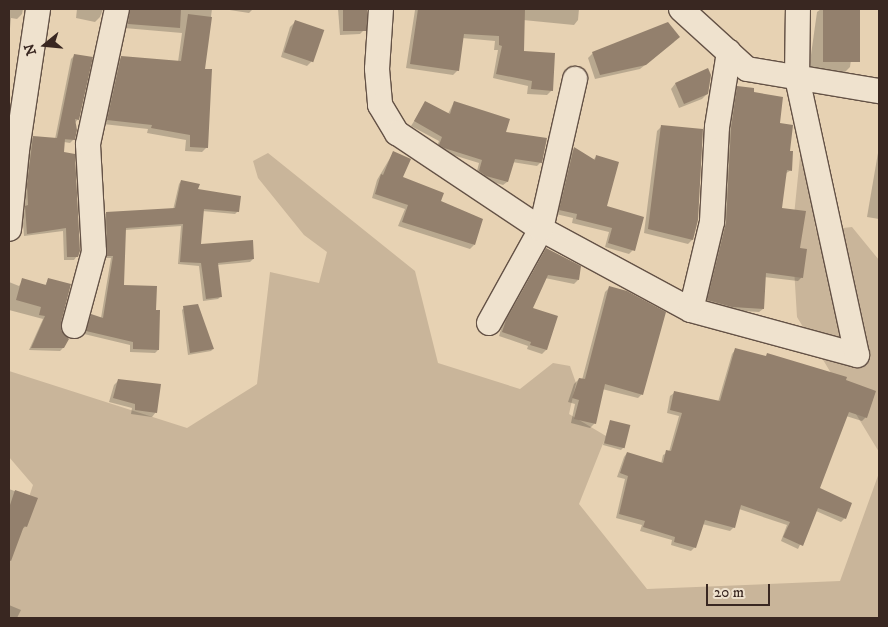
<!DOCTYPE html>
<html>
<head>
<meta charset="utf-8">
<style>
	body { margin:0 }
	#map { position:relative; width:888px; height:627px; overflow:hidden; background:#e7d2b3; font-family:"IM FELL DW Pica",serif }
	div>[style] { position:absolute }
	.green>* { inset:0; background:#c9b59a }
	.shadow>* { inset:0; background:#0003 }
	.building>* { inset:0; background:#93806d; transform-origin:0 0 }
	.roads { filter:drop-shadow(1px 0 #645246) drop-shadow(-1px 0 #645246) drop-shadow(0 1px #645246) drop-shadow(0 -1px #645246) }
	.minor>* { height:24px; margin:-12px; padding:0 12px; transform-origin:12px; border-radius:12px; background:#efe2ce }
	span { translate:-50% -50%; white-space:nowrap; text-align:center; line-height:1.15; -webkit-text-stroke:5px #efe2ce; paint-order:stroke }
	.frame { position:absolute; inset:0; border:10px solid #392721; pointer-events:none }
	.north { position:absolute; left:20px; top:20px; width:50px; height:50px; -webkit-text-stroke:4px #efe2ce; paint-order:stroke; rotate:253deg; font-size:14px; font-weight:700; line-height:20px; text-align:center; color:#392721 }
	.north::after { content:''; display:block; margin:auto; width:18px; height:22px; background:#392721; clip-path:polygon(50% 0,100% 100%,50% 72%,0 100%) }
	.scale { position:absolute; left:706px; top:584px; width:64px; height:22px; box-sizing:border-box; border:2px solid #392721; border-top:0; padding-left:6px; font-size:15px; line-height:18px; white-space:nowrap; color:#392721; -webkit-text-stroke:4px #efe2ce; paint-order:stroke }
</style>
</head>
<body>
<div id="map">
	<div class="green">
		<div style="clip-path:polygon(802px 137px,816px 231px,852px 227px,879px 260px,879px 452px,797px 317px,792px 235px)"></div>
		<div style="clip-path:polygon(268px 153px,415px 271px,438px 363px,520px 389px,553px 363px,570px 366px,576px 383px,569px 414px,606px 436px,579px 504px,647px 589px,840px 581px,879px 473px,879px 618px,9px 618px,9px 557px,33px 485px,9px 457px,9px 371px,187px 428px,257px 384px,270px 272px,319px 283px,327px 252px,304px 235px,258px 178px,253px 161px)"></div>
	</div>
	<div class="shadow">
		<div style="clip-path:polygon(9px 9px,23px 9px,22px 14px,17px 19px,11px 18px,9px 39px)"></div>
		<div style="clip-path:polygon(77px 9px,103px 9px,100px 17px,95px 22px,76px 18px)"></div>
		<div style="clip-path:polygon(125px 9px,212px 9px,204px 70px,207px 147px,202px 152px,185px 151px,186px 140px,147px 133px,148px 129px,103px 124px,117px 62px,122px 57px,178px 62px,182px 33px,124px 28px)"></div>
		<div style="clip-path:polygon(223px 9px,253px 9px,249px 13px)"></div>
		<div style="clip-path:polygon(338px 9px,366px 9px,365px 29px,360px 34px,340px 35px)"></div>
		<div style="clip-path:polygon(408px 9px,579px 9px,578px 20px,574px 25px,523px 20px,523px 53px,552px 90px,547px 95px,527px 94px,528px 86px,493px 78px,498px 50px,494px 50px,495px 41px,462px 38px,458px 70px,453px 75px,406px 68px,415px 10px)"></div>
		<div style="clip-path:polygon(821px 9px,858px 10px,850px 67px,843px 74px,809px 69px,817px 12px)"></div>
		<div style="clip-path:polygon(295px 22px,312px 61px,307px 66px,281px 57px,290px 27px)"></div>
		<div style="clip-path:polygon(674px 42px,640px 69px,595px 79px,588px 58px,593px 53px)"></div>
		<div style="clip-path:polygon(75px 55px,78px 119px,75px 123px,74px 139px,70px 143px,64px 142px,62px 153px,77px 256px,74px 260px,64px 260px,63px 231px,24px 236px,22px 210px,25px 208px,24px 188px,30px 141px,33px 137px,55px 139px,71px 59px)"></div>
		<div style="clip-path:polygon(675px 84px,707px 94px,702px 99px,679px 108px,671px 89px)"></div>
		<div style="clip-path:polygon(738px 87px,752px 93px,778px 124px,789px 152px,791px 170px,785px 174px,780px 209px,799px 249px,802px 277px,798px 281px,764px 277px,763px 309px,759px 312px,727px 310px,704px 304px,727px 133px,734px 91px)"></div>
		<div style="clip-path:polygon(426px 102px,448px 114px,454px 102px,504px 133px,541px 162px,537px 166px,512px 162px,507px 182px,503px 185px,482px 179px,476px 175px,479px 163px,440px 151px,436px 149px,439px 141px,411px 126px)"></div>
		<div style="clip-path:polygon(662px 126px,697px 220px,692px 240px,688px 244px,644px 233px,657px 131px)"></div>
		<div style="clip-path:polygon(879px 147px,879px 219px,867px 217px)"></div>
		<div style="clip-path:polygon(574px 149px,593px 160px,596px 157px,605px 207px,633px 250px,629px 254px,605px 247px,609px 232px,572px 223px,573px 218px,556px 214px,570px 153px)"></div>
		<div style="clip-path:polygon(393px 153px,402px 178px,440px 201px,474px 245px,470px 249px,398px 226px,405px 209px,372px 198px,377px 180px)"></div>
		<div style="clip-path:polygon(181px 181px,238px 211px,235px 214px,202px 211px,200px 246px,253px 259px,250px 262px,217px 265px,221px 296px,218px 299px,203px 301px,199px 266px,178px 264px,181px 226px,125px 230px,123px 286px,154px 312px,158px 350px,155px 353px,130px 352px,130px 345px,84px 334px,92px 316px,101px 318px,111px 258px,105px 258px,103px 216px,106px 213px,173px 210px,179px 184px)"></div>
		<div style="clip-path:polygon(547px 249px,578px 280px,574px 284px,545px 278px,531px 308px,557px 317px,546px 350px,542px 354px,527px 349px,528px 346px,499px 336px,502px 326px)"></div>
		<div style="clip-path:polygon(48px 279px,63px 348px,60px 351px,29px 350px,43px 319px,9px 310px,9px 282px,19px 286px,23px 280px,45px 286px)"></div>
		<div style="clip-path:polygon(609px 288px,642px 394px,638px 398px,602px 389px,595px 423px,590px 428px,571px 423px,575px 404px,568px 402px,574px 384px,579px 379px,582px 380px,605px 292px)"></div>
		<div style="clip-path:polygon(184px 308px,213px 349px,211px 351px,188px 355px,182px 310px)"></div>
		<div style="clip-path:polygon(735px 350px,845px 381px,866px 417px,862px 421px,846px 416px,818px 488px,845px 518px,841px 522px,816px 511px,798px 549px,781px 541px,787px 525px,739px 509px,734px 527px,730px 531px,702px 524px,695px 547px,691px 551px,671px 545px,672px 540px,640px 531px,642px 525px,616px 518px,625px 479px,617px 477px,624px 457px,627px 453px,661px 464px,663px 455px,669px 452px,679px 416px,667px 413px,670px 396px,674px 393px,718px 402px,732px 354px)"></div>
		<div style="clip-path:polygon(118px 381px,156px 412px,152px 417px,131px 414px,132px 408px,109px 402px,114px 385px)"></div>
		<div style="clip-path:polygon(610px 421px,624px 447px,621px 450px,603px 445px)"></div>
		<div style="clip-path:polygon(9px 489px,36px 499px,26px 526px,21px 530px,9px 563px)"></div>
		<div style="clip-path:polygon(9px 605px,21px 610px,17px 618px,9px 618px)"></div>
	</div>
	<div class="building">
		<div style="clip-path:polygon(130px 9px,181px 9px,180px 28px,128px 24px)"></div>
		<div style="left:343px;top:9px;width:24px;height:22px"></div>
		<div style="clip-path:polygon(418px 9px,525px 9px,524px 51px,555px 53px,553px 91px,531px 89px,532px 81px,496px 74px,502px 46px,499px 45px,499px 36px,464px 34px,459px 71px,410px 64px)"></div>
		<div style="left:823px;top:9px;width:37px;height:53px"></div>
		<div style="clip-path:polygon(188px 14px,212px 17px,205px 69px,212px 69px,208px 148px,190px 147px,190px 135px,151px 128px,152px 125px,107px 120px,121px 56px,181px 61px)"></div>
		<div style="left:295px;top:20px;width:31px;height:34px;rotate:19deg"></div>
		<div style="clip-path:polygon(668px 22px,680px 37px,646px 65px,600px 75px,592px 52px)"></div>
		<div style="clip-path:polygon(74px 54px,93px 57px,79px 120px,75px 119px,77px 130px,75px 140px,63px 139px,65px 139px,64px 152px,75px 154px,80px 251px,78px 257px,67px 257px,66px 228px,27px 234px,25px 206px,28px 205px,27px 184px,33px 136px,57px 138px)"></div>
		<div style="clip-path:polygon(708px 68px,711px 75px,708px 94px,684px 104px,675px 83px)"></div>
		<div style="clip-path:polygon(737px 86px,754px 88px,754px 92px,783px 97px,780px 123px,793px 125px,790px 151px,793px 151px,792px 171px,787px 170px,782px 208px,806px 211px,800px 248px,807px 249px,803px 278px,766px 273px,764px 309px,732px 307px,707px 300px,726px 223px,731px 128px)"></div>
		<div style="clip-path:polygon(425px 101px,450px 114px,454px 101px,510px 119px,506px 132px,547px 138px,542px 163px,515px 159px,508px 182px,486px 176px,479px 171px,482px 160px,444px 148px,439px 145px,442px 137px,414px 121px)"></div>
		<div style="clip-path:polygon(661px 125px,703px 129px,698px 220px,693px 240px,648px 229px)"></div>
		<div style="clip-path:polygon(574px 147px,595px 160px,596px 155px,619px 162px,607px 206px,644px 217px,635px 251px,608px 243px,612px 228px,576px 219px,577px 214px,559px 210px)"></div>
		<div style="clip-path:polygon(393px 151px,411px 159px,403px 177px,444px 193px,441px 201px,483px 219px,475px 245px,402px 222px,408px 205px,375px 194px,381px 174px,383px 175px)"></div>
		<div style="clip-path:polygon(181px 180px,200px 184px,198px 189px,241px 196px,239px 212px,204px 209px,201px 244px,253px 240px,254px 259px,218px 263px,222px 297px,206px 299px,201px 263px,180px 262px,183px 224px,126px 228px,124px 285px,157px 286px,156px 310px,160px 310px,159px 350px,133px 349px,133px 342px,86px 331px,91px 314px,103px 318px,113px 256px,107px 256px,106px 212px,175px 208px)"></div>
		<div style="clip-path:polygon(546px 248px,581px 266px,579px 280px,548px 275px,533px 308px,558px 316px,547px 350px,530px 345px,531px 342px,502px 332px,506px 320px)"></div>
		<div style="clip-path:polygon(22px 278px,46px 285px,48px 278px,71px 284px,61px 323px,61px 330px,69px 339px,64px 348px,31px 348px,45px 316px,39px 315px,41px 307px,16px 300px)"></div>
		<div style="clip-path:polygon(609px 286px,627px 291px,666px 312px,643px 395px,605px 384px,596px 424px,574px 419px,579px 400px,572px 398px,579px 378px,585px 379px)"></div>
		<div style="clip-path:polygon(198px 304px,214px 349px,190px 353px,183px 306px)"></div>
		<div style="clip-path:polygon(735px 348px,766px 356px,767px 353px,847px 377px,846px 380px,876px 391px,867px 418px,849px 412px,820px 488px,852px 503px,846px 519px,818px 508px,803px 546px,783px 537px,790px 522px,741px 505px,735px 528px,705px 520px,696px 548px,674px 542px,675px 537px,643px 527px,645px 521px,619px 514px,628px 476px,620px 473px,627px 452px,663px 463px,666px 450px,671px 451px,682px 413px,670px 410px,674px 391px,720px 401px)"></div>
		<div style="clip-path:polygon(118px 379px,161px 384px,157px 413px,135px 410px,135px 404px,113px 398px)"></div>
		<div style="left:610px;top:420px;width:21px;height:24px;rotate:14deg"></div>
		<div style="clip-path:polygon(15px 490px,38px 498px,27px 527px,24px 526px,11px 561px,9px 560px,9px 508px)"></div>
	</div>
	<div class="roads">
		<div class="minor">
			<div style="left:381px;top:9px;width:60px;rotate:93.8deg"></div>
			<div style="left:377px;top:69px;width:36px;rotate:85deg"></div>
			<div style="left:380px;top:105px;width:33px;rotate:59deg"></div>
			<div style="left:397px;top:133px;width:173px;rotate:33.7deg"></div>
			<div style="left:541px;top:229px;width:170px;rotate:28.4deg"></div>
			<div style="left:691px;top:310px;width:172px;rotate:15.2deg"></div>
			<div style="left:857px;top:355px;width:284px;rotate:-102.2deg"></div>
			<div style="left:797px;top:77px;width:68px;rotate:-89.2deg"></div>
			<div style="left:681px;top:9px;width:89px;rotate:42.3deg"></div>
			<div style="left:747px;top:69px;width:134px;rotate:9.5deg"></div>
			<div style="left:9px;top:229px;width:79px;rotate:-84.2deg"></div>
			<div style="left:17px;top:150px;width:143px;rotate:-81.5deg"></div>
			<div style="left:691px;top:310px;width:90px;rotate:-76.6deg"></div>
			<div style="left:712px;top:222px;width:95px;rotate:-87deg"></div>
			<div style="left:717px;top:127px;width:76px;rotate:-80.9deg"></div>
			<div style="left:489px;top:323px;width:107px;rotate:-61deg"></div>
			<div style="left:541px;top:229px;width:154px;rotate:-77.2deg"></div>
			<div style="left:74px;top:326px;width:77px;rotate:-74.9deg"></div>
			<div style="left:94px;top:252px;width:108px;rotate:-93.2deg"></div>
			<div style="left:88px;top:144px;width:138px;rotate:-77.9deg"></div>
		</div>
	</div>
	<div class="frame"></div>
	<div class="north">N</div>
	<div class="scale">20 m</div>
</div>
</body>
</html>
